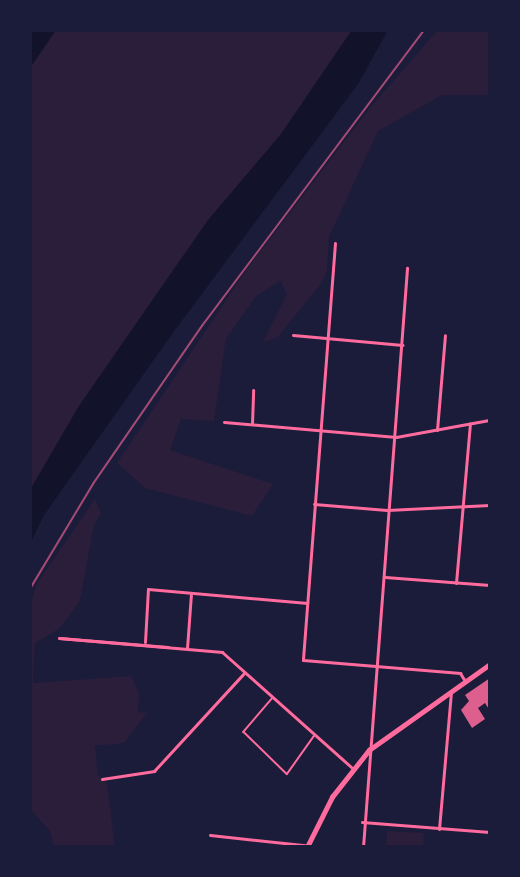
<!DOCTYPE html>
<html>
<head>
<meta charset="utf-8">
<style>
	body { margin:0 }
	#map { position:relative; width:520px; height:877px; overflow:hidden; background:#1b1b3a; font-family:Overpass,sans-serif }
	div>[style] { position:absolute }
	.green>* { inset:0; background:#2a1e3b; transform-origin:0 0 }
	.water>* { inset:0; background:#12122b }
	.building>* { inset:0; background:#dd5f8e }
	.service>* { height:1.5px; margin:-0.75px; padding:0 0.75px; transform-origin:0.75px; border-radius:0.75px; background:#ff6b9d }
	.minor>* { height:3px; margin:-1.5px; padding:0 1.5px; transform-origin:1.5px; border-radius:1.5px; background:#ff6b9d }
	.secondary>* { height:4.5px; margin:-2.25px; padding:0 2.25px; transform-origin:2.25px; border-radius:2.25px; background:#ff6b9d }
	.rail>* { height:1.5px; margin:-0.75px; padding:0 0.75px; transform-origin:0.75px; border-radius:0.75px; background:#a44b75 }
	span { translate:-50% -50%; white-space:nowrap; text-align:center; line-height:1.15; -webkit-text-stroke:4.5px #1b1b3a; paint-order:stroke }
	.frame { position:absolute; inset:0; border:32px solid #1b1b3a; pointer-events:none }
</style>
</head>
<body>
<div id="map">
	<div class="green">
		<div style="clip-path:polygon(56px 30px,352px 30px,281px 134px,188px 249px,79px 406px,30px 490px,30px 68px)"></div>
		<div style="clip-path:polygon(438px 30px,490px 30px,490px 95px,442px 95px,378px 131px,329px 237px,327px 272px,320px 285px,277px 338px,263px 342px,287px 294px,280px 281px,256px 296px,226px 339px,214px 421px,181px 419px,170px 450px,273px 484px,252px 516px,145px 488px,117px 463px,247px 269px,369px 109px)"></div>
		<div style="clip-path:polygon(95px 499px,101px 513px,94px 525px,80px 601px,59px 629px,35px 643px,33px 683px,131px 676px,139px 693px,138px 712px,147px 713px,124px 743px,95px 746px,98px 775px,107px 783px,115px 847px,54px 847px,50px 831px,30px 809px,30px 603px,38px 582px)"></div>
		<div style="left:387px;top:831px;width:37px;height:16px;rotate:3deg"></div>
	</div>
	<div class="water">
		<div style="clip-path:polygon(30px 30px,56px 30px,30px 68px)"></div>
		<div style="clip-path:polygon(352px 30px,388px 30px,358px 84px,172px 334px,44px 515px,30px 544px,30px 490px,79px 406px,208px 220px,281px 134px)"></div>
	</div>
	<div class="building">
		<div style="clip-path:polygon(490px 678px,490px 711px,485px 703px,478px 708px,485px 719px,472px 728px,461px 710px,469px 701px,465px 695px)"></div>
	</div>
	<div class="service">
		<div style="left:273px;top:698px;width:45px;rotate:130.5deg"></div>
		<div style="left:244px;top:732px;width:60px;rotate:44.3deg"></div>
		<div style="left:287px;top:774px;width:47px;rotate:-54.6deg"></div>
	</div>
	<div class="minor">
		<div style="left:335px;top:243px;width:418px;rotate:94.4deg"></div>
		<div style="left:303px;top:660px;width:158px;rotate:4.7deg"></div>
		<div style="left:460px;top:673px;width:9px;rotate:58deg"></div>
		<div style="left:293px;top:335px;width:110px;rotate:5.2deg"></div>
		<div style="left:224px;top:422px;width:173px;rotate:5deg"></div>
		<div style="left:396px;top:437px;width:96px;rotate:-10.3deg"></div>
		<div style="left:252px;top:424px;width:34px;rotate:-88deg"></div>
		<div style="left:437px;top:430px;width:95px;rotate:-85.2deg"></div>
		<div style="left:314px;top:504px;width:73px;rotate:4.7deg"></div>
		<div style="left:387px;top:510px;width:103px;rotate:-2.8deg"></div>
		<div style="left:385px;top:577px;width:105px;rotate:4.4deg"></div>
		<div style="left:456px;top:583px;width:160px;rotate:-85deg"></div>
		<div style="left:145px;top:642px;width:53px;rotate:-86.8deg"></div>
		<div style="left:148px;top:589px;width:160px;rotate:5deg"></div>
		<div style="left:168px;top:647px;width:109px;rotate:-175.3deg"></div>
		<div style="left:59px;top:638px;width:164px;rotate:4.9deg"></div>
		<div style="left:222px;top:652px;width:174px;rotate:41.7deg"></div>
		<div style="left:187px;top:648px;width:54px;rotate:-85.8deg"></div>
		<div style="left:102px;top:779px;width:53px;rotate:-8.7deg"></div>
		<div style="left:154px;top:771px;width:134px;rotate:-47.4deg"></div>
		<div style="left:362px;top:822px;width:128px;rotate:4.5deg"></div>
		<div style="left:439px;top:829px;width:138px;rotate:-85deg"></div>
		<div style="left:210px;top:835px;width:112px;rotate:6.2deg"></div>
		<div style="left:363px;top:847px;width:581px;rotate:-85.65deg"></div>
	</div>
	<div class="secondary">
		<div style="left:307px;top:847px;width:56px;rotate:-63.4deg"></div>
		<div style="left:332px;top:797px;width:60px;rotate:-51.8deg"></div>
		<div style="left:369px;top:750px;width:148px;rotate:-35.4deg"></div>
	</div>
	<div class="rail">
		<div style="left:30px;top:589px;width:122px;rotate:-59deg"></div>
		<div style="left:93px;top:484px;width:192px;rotate:-55.4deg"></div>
		<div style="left:202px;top:326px;width:370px;rotate:-53.1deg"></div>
	</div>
	<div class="frame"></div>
</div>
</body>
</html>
